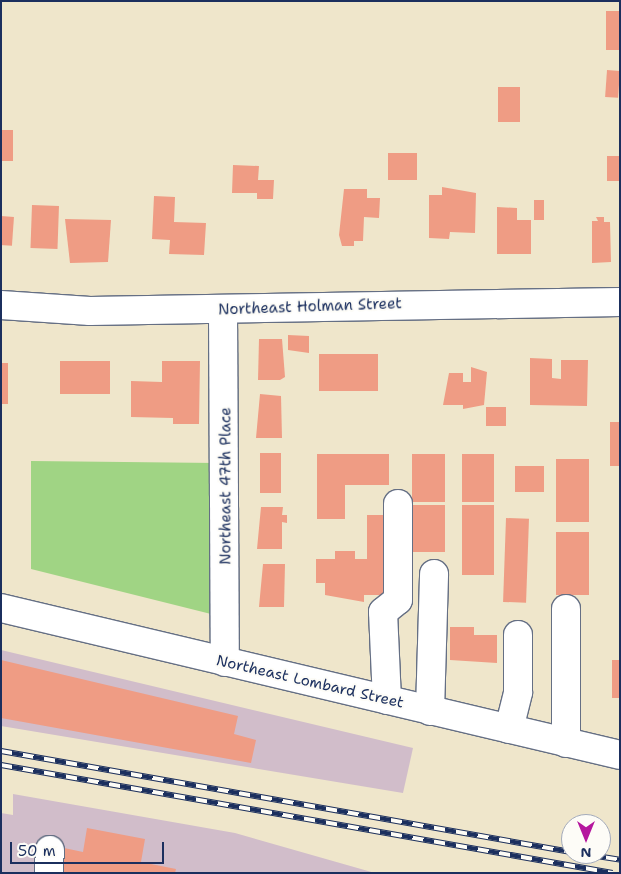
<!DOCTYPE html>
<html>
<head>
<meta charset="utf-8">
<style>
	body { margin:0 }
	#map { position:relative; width:621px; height:874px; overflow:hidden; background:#efe6cb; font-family:"Shantell Sans",sans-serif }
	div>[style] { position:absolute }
	.industrial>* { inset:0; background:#d1bdca }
	.green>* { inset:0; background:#a0d484 }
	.building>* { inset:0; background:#ef9c84; transform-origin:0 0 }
	.roads { filter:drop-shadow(1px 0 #656f84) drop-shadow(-1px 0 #656f84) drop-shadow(0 1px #656f84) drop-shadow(0 -1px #656f84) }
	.minor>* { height:28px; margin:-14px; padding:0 14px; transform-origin:14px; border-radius:14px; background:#fff }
	.major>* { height:28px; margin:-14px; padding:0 14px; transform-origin:14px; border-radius:14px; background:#fff }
	.rail>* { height:5.5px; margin-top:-2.75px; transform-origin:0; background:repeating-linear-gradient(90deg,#fdfcf7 0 11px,#1b2f5e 0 22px); box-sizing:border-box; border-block:1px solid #1b2f5e }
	span { translate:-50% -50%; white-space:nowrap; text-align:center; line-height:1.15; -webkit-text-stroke:4px #fdfcf7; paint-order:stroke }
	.street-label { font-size:15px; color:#1b2f5e }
	.frame { position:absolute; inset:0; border:2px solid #1b2f5e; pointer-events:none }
	.north { position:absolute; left:561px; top:814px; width:50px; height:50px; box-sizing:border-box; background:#fdfcf7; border:1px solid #a3aaba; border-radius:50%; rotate:180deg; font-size:14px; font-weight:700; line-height:20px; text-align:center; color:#1b2f5e }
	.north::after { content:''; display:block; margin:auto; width:18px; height:22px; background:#b5179e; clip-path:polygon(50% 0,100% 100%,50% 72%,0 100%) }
	.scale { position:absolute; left:10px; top:842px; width:154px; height:22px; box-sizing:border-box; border:2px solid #1b2f5e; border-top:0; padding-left:6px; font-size:15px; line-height:18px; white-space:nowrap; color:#1b2f5e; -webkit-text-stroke:4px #fdfcf7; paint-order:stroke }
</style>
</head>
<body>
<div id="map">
	<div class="industrial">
		<div style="clip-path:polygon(1px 650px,413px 748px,403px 793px,1px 726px)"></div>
		<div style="clip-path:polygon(13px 794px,235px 833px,375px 873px,1px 873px,1px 813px,13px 815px)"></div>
	</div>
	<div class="green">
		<div style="clip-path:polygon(31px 461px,217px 463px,219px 616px,31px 569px)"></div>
	</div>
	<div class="building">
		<div style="left:606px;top:11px;width:14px;height:39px"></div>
		<div style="left:607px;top:70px;width:13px;height:27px;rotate:4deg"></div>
		<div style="left:498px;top:87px;width:22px;height:35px"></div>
		<div style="left:1px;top:130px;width:12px;height:31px"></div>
		<div style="left:388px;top:153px;width:29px;height:27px"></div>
		<div style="left:607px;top:156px;width:13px;height:25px"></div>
		<div style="clip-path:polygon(233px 165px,259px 166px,258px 180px,274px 180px,273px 199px,257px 199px,257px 193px,232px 193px)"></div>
		<div style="clip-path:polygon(442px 187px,476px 193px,475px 233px,450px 232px,449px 239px,429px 238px,429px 195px,442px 195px)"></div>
		<div style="clip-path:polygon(344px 189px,367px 189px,367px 198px,380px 198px,379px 218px,364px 217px,363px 241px,354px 241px,354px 246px,342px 246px,339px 235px)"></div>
		<div style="clip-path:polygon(154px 196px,175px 197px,174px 222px,206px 223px,204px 255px,169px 254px,170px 240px,152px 239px)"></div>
		<div style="left:534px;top:200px;width:10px;height:20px"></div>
		<div style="left:32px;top:205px;width:27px;height:43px;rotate:2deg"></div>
		<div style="clip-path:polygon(497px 207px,517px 208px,517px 220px,531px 220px,531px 254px,497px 254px)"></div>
		<div style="left:1px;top:216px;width:13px;height:29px;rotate:4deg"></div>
		<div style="clip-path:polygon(596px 217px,604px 217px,604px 222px,610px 222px,611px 262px,592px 263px,592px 221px,598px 221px)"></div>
		<div style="clip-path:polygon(65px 219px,111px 220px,108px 262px,70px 263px)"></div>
		<div style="clip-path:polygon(288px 335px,309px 336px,309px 353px,288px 350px)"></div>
		<div style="clip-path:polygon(259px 339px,282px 339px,285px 377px,280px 380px,258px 380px)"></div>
		<div style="left:319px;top:354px;width:59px;height:37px"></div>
		<div style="clip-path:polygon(530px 358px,552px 359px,552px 378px,561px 379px,561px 360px,588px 360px,587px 406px,530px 405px)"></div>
		<div style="left:60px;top:361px;width:50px;height:33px"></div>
		<div style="clip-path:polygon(162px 361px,200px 361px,199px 424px,173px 424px,173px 418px,131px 417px,131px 381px,162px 382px)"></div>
		<div style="left:1px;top:363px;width:7px;height:41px"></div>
		<div style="clip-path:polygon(471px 367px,487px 372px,484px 405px,463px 409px,463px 405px,443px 405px,449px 373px,463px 373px,463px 382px,471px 382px)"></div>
		<div style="clip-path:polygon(260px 394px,281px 396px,282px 438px,256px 438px)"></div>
		<div style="left:506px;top:407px;width:19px;height:20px;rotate:90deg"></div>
		<div style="left:610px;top:422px;width:10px;height:44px"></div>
		<div style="left:260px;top:453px;width:21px;height:40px"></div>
		<div style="clip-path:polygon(317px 454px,389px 454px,389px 485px,345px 485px,345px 519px,317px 519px)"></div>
		<div style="left:445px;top:454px;width:48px;height:33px;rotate:90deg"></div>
		<div style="left:462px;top:454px;width:32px;height:48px"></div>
		<div style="left:556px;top:459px;width:33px;height:63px"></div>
		<div style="left:544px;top:466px;width:26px;height:29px;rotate:90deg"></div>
		<div style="left:413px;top:505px;width:32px;height:47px"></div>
		<div style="left:462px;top:505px;width:32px;height:70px"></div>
		<div style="clip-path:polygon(261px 507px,283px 507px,282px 515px,287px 515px,287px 523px,282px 522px,282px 549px,257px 549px)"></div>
		<div style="clip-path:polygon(367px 515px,390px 515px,391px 595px,364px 595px,364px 602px,325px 595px,325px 583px,316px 583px,316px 559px,335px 559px,335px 551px,355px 551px,355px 559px,367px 559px)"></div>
		<div style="left:506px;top:518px;width:23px;height:84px;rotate:2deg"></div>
		<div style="left:556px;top:532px;width:33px;height:63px"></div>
		<div style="clip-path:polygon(263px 564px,285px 564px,284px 607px,259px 607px)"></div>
		<div style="clip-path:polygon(450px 627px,474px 627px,474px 635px,497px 635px,497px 663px,450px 660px)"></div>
		<div style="clip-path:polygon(1px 660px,238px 716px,234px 734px,256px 740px,251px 763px,1px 718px)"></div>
		<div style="left:612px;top:660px;width:8px;height:38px"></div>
		<div style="clip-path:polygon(87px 828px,145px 839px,141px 862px,176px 869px,175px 873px,59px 873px,64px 848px,83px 852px)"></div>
	</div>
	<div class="roads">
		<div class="minor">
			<div style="left:1px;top:305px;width:89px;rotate:3.9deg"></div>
			<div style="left:90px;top:311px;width:530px;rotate:-0.97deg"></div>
			<div style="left:223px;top:310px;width:352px;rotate:89.7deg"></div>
			<div style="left:387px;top:700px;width:88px;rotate:-92.6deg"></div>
			<div style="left:383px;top:612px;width:19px;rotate:-39deg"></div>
			<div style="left:398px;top:600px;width:96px;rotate:-90deg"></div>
			<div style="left:430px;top:711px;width:137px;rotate:-88.3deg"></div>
			<div style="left:509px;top:729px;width:38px;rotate:-76deg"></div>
			<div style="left:518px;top:692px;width:57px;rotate:-90deg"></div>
			<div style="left:566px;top:743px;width:134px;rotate:-90deg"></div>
			<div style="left:49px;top:873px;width:23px;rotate:-88deg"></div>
		</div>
		<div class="major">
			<div style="left:1px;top:608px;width:636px;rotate:13.36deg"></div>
		</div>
	</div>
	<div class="rail">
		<div style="left:1px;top:751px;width:579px;rotate:10.05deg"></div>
		<div style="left:1px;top:765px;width:621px;rotate:10.01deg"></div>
		<div style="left:584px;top:854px;width:36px;rotate:9deg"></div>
	</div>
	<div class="street-label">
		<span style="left:310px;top:307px;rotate:-2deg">Northeast Holman Street</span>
		<span style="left:226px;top:486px;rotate:-90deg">Northeast 47th Place</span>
		<span style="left:310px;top:682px;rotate:13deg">Northeast Lombard Street</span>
	</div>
	<div class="frame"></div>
	<div class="north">N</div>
	<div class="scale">50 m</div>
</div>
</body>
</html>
